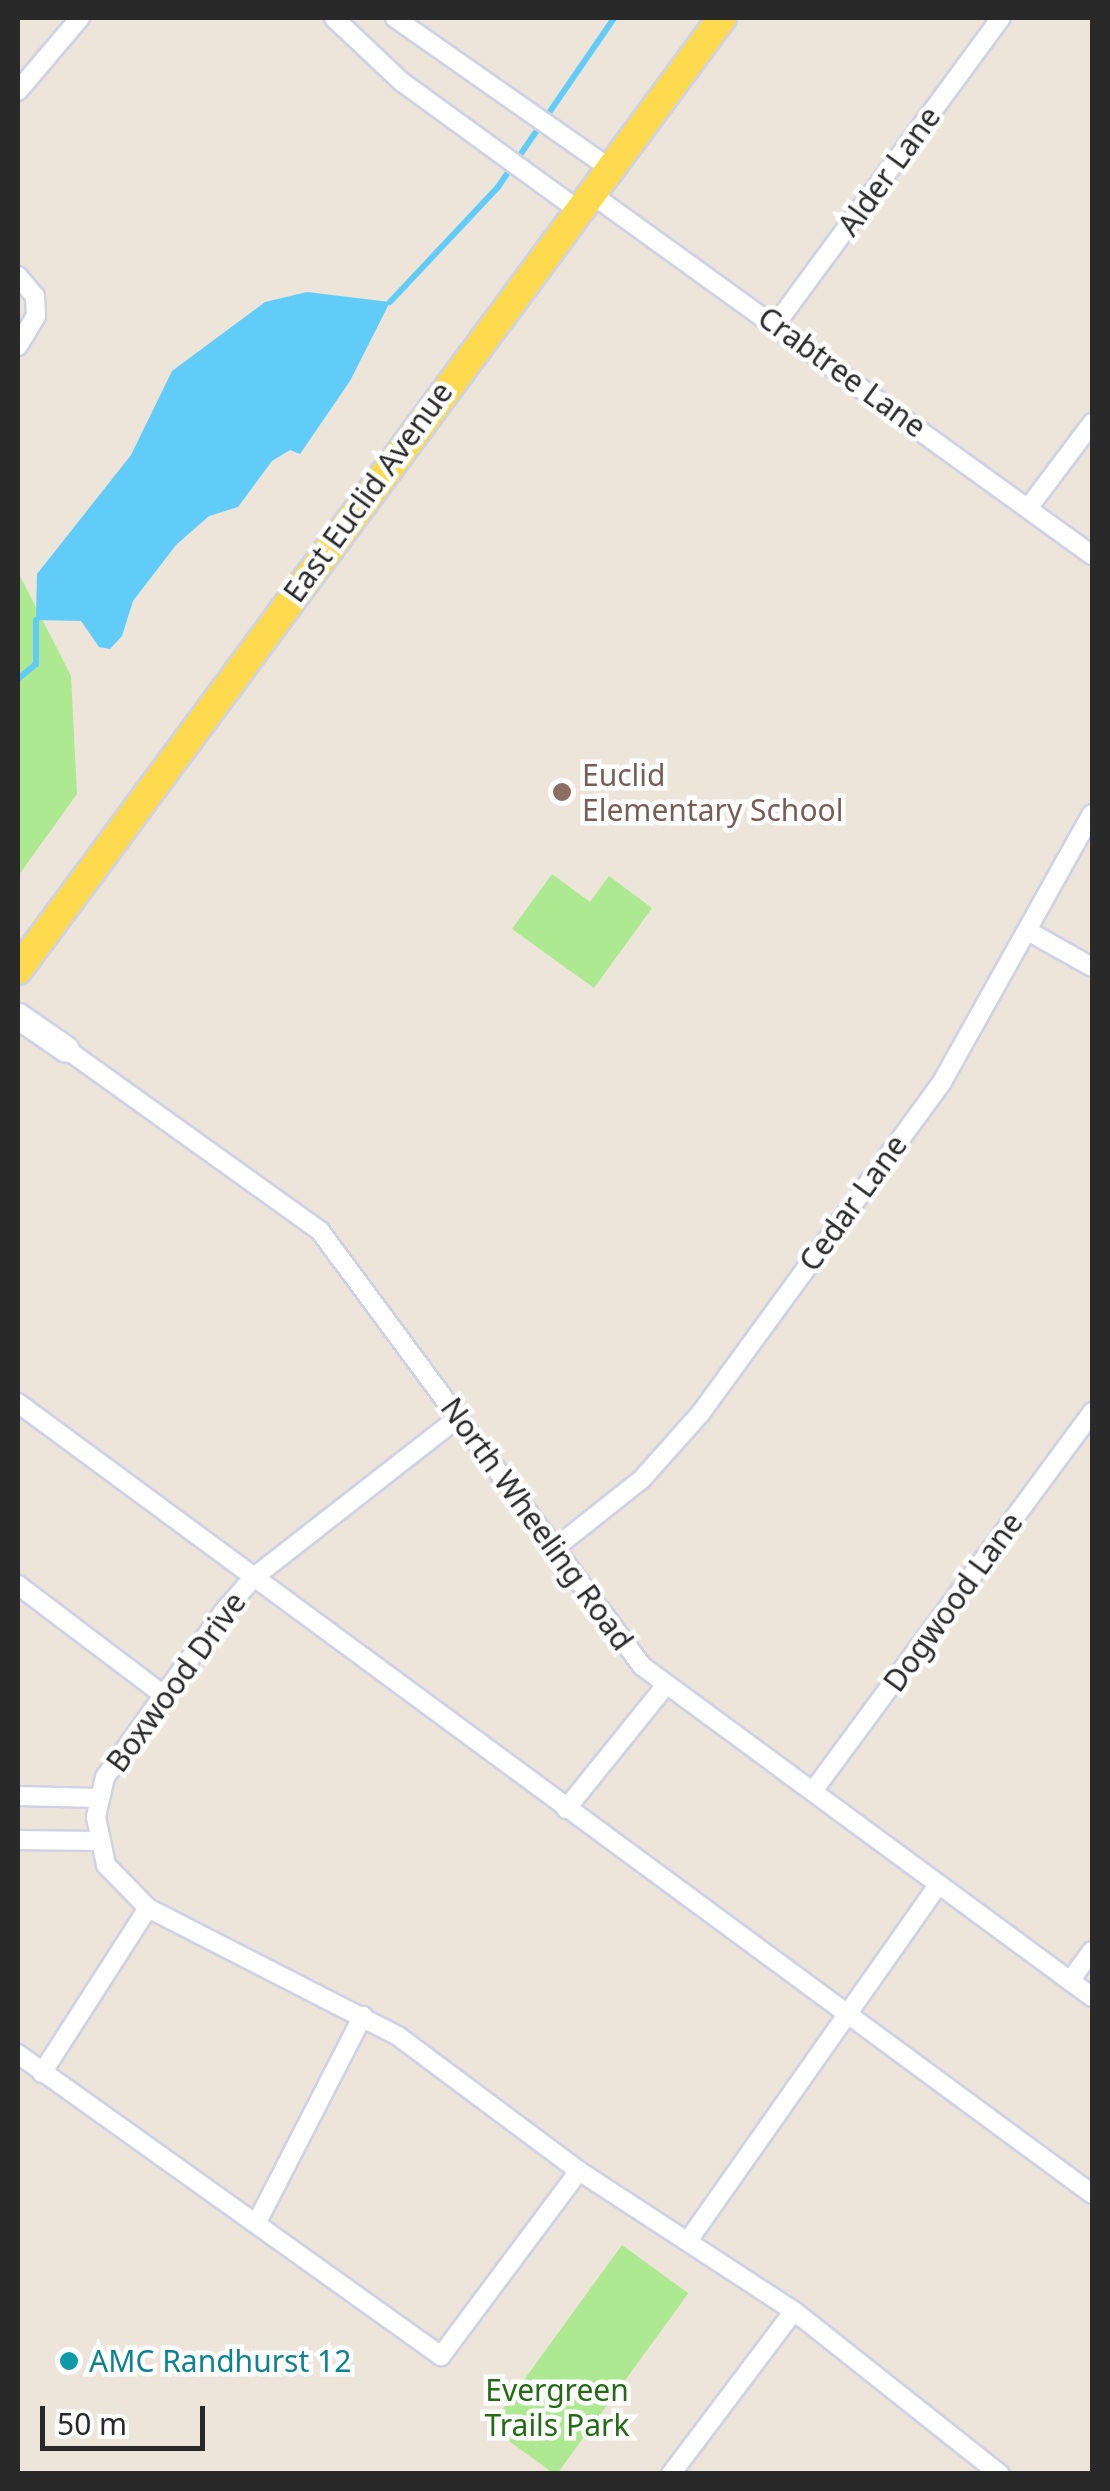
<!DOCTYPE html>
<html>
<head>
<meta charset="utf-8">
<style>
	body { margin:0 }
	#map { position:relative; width:1110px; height:2491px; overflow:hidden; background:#ede5d9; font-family:"Noto Sans",sans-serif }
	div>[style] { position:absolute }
	.green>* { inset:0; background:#ace990; transform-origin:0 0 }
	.water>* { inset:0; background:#62ccf9 }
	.stream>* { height:6px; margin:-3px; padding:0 3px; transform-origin:3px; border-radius:3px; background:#62ccf9 }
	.roads { filter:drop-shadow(2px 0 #ced2e4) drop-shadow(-2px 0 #ced2e4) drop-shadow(0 2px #ced2e4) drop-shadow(0 -2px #ced2e4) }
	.street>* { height:18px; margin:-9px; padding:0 9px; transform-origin:9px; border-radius:9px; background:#fff }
	.secondary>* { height:25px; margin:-12.5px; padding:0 12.5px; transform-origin:12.5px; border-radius:12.5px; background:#fff }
	.primary>* { height:28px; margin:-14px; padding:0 14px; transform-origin:14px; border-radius:14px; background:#fdd94e }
	.dots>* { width:28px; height:28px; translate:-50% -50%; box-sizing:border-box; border:5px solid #fff; border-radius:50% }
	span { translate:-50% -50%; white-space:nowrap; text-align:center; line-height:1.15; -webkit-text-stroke:9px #fff; paint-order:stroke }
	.street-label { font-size:30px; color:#292929 }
	.education-label { font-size:30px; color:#785e54 }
	.left { translate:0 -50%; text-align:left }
	.culture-label { font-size:30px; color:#0d838f }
	.park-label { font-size:30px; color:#236c13 }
	.frame { position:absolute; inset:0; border:20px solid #292929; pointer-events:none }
	.scale { position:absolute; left:40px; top:2406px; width:165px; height:45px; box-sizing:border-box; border:5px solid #292929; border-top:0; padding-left:12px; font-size:30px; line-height:35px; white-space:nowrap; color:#292929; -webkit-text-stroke:8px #fff; paint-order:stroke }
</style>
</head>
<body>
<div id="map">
	<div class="green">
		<div style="clip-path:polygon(18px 572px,71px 676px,77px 794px,18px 876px)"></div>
		<div style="clip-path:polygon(552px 874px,590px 902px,609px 876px,652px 908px,594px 988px,512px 929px)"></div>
		<div style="left:622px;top:2245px;width:82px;height:225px;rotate:36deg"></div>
	</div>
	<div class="water">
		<div style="clip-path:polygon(307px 292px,390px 302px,350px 381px,300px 454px,290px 450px,272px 461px,238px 507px,209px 516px,176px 545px,133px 601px,122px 636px,110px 649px,99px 647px,81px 621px,36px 620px,37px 574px,131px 455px,172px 371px,265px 302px)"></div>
	</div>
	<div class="stream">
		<div style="left:390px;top:302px;width:158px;rotate:-46.8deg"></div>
		<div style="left:498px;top:187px;width:205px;rotate:-55.5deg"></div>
		<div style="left:18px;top:679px;width:23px;rotate:-40deg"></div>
		<div style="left:36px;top:664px;width:44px;rotate:-90deg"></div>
	</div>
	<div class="roads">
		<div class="street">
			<div style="left:334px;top:18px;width:93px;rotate:43.3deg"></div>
			<div style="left:402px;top:82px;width:218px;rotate:36deg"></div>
			<div style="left:395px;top:18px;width:261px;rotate:35deg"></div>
			<div style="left:18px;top:91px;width:96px;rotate:-49.7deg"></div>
			<div style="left:590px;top:193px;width:619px;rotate:35.8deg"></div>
			<div style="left:18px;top:276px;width:26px;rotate:50deg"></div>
			<div style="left:35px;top:296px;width:20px;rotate:87deg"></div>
			<div style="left:36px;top:316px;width:35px;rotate:121deg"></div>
			<div style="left:776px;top:324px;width:380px;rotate:-53.7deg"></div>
			<div style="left:1029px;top:507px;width:105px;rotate:-53.1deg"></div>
			<div style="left:1028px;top:931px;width:73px;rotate:29.4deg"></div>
			<div style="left:66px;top:1049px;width:312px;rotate:35.6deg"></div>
			<div style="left:320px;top:1231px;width:541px;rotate:53.49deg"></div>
			<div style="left:642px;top:1666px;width:559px;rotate:36.34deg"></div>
			<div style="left:18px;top:1403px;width:1334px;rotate:36.37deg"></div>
			<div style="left:459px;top:1417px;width:260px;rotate:142deg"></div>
			<div style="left:254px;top:1577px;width:45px;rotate:131.4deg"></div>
			<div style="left:224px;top:1611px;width:204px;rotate:125.6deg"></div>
			<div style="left:105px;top:1777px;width:41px;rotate:102.7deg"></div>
			<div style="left:96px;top:1817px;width:49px;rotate:78.2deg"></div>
			<div style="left:106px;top:1865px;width:60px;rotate:45.7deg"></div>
			<div style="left:148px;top:1908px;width:281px;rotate:27.1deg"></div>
			<div style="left:398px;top:2036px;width:226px;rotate:36.7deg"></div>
			<div style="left:579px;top:2171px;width:257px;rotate:33.1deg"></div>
			<div style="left:794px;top:2311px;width:263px;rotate:38.4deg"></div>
			<div style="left:555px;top:1548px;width:111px;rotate:-38.4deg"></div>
			<div style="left:642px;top:1479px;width:87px;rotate:-48.3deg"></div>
			<div style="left:700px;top:1414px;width:411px;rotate:-53.9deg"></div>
			<div style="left:942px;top:1082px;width:307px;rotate:-60.8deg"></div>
			<div style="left:18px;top:1585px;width:181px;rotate:37.1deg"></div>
			<div style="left:813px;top:1791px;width:471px;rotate:-53.6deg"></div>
			<div style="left:18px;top:1796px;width:81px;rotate:1.4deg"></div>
			<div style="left:566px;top:1809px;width:159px;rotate:-51.1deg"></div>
			<div style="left:18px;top:1840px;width:81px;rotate:0.7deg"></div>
			<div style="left:1070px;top:1981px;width:37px;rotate:-54deg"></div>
			<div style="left:18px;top:2054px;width:520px;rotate:35.52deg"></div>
			<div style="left:441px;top:2356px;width:231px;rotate:-53.3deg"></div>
			<div style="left:42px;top:2073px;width:196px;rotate:-57.3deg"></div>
			<div style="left:257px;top:2222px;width:232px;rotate:-62.8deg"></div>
			<div style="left:690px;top:2238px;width:430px;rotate:-54.9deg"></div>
			<div style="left:671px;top:2474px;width:204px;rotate:-53deg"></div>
		</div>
		<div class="secondary">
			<div style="left:18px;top:1016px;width:58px;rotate:34.5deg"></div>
		</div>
		<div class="primary">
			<div style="left:18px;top:970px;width:1184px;rotate:-53.52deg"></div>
		</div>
	</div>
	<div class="dots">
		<div style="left:562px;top:792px;background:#8d6e63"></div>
		<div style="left:69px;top:2361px;background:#0f9aa8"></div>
	</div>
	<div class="street-label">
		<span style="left:889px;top:171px;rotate:-54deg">Alder Lane</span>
		<span style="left:842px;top:372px;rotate:36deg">Crabtree Lane</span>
		<span style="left:368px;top:492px;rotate:-54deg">East Euclid Avenue</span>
		<span style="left:853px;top:1203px;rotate:-54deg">Cedar Lane</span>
		<span style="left:537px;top:1524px;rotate:54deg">North Wheeling Road</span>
		<span style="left:953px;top:1602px;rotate:-54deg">Dogwood Lane</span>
		<span style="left:176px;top:1682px;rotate:-54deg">Boxwood Drive</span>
	</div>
	<div class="education-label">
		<span class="left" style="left:582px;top:792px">Euclid<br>Elementary School</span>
	</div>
	<div class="culture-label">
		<span class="left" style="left:89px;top:2361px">AMC Randhurst 12</span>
	</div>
	<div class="park-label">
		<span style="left:557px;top:2407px">Evergreen<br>Trails Park</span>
	</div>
	<div class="frame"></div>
	<div class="scale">50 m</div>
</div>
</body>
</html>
